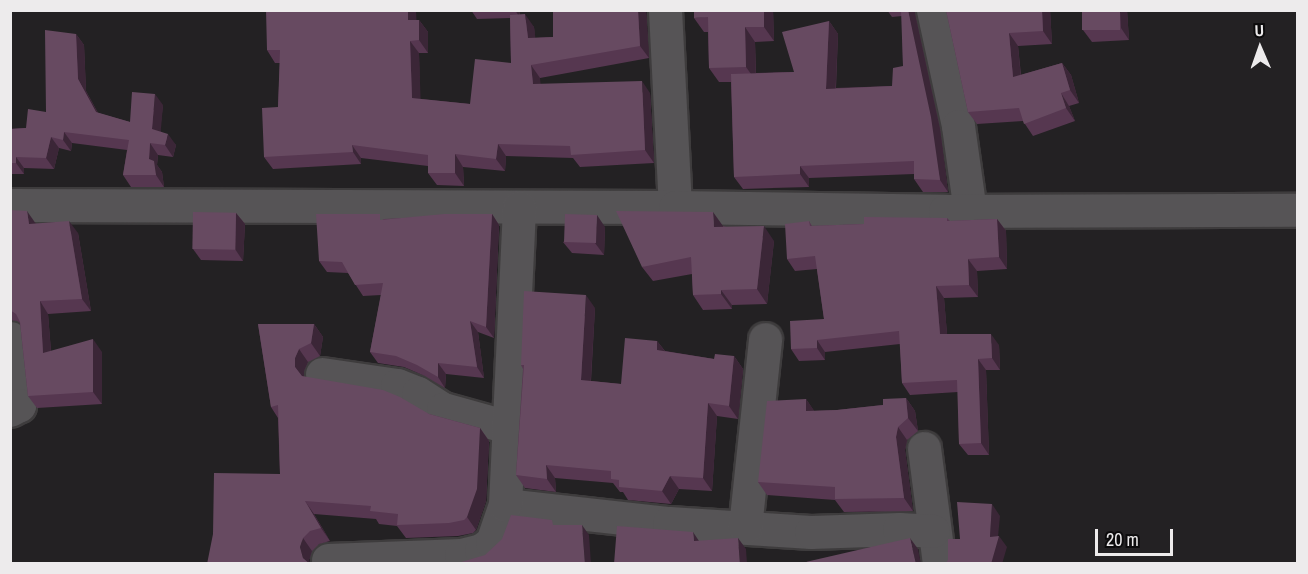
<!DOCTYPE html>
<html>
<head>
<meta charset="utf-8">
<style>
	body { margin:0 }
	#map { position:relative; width:1308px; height:574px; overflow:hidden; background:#232123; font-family:"Archivo Narrow",sans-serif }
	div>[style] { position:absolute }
	.roads { filter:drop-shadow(2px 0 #3e3c3d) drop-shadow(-2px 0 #3e3c3d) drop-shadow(0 2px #3e3c3d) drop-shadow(0 -2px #3e3c3d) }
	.minor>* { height:33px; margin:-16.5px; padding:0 16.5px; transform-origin:16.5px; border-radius:16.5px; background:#565456 }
	.wall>* { inset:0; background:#563750 }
	.shaded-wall>* { inset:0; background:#3b2637 }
	.building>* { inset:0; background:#674a61; transform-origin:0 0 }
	span { translate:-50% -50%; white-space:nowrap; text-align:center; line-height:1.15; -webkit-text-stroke:4.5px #0c0b0c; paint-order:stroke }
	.frame { position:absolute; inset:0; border:12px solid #edebec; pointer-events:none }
	.north { position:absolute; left:1230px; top:18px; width:60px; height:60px; -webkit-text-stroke:4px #0c0b0c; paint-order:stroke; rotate:358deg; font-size:16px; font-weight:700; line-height:24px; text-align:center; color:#edebec }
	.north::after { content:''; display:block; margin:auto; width:21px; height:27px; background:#edebec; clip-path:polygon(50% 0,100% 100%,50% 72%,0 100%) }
	.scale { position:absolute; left:1095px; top:529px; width:78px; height:27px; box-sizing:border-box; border:3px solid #edebec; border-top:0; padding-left:8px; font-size:18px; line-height:21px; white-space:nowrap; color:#edebec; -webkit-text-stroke:4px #0c0b0c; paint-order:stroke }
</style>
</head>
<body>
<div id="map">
	<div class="roads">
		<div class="minor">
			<div style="left:665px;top:10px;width:197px;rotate:87.1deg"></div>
			<div style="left:933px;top:10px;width:119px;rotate:77.8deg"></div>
			<div style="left:958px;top:126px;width:86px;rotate:82deg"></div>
			<div style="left:10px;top:205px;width:665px;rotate:0.17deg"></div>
			<div style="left:675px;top:207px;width:270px;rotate:0.8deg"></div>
			<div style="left:945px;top:211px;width:353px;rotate:-0.2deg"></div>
			<div style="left:10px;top:338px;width:68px;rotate:82.3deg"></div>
			<div style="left:19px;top:405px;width:10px;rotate:151deg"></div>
			<div style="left:322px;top:374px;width:76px;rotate:8.3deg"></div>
			<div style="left:397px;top:385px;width:22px;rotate:21deg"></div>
			<div style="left:418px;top:393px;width:30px;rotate:33deg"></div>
			<div style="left:443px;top:409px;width:67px;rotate:15.5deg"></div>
			<div style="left:924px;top:448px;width:117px;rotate:82.6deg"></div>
			<div style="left:505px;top:505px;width:165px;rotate:6.3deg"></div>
			<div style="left:669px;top:523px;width:142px;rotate:3.6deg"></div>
			<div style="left:811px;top:532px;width:88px;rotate:-2deg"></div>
			<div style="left:899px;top:529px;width:34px;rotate:3deg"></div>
			<div style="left:745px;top:527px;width:189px;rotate:-83.9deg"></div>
			<div style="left:328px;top:560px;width:133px;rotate:-2.2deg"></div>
			<div style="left:461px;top:555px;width:21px;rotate:-14deg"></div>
			<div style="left:481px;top:550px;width:14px;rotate:-36deg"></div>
			<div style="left:492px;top:542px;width:39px;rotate:-71deg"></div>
			<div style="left:505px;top:505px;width:298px;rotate:-87.3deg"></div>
		</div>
	</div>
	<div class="wall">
		<div style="clip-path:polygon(471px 10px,519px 10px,520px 15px,534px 27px,535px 38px,553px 37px,646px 10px,649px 58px,540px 78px,540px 84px,650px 93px,654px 163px,580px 167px,573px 158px,506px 156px,505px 171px,463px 167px,464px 186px,437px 185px,428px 173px,428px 166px,361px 158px,361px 164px,273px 169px,264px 157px,278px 107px,280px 63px,275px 63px,267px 50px,419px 20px,428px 32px,428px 53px,419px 53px,420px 99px,470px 104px,511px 63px,510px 18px,477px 19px)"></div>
		<div style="clip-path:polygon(773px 10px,774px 41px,755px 42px,756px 73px,794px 72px,829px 21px,838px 34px,836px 88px,892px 86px,903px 66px,902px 16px,892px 17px,887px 10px,915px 10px,915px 14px,940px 129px,948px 192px,923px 192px,914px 179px,914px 174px,809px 178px,809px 187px,743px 189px,734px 177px,731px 82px,719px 82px,709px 68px,708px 32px,704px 32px,694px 18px)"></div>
		<div style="clip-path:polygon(946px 10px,1050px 10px,1052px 44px,1018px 46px,1021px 75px,1062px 63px,1071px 75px,1079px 103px,1069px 106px,1075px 121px,1033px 136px,1023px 121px,977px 124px,968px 112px)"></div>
		<div style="clip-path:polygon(1127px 10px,1129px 40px,1092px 42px,1083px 30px)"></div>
		<div style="clip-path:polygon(76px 34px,84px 45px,86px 91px,98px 113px,130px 122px,163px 105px,160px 131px,176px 145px,173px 157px,158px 155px,157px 165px,162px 172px,164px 187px,131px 187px,123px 175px,127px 150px,72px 143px,71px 151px,59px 148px,54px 169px,24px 168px,24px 174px,10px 174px,10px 129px,26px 128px,46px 112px)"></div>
		<div style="clip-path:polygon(10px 210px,36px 224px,78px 233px,91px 311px,48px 314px,51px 351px,102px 352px,102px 404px,37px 408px,28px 396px,20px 323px,17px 321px,10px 320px)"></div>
		<div style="clip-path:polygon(236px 213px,245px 224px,243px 261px,201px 260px,193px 249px)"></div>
		<div style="clip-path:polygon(492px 214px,499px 225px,494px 338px,478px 332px,484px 378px,446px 374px,445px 388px,425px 376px,404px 367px,378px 363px,370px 352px,381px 295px,363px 296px,348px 273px,327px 272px,319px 261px,384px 219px)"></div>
		<div style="clip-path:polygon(947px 218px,950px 221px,997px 219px,1006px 231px,1007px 269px,977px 271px,978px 297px,944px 298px,947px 334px,999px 345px,1000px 370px,986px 370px,989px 455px,968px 455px,959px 444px,958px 392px,910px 395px,902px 383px,900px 344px,825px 352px,825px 360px,799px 361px,791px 349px,824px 319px,817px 269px,795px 271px,787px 259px,809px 221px,812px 226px,864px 224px)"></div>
		<div style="clip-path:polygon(723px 226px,774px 241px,767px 304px,732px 305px,732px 309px,703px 310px,693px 295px,692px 274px,653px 281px,642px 267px)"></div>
		<div style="clip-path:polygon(605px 227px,604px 255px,572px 253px,563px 242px)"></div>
		<div style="clip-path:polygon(595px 308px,591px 381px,621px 384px,657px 341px,665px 351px,714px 359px,734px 356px,743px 369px,738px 419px,717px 416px,712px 491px,679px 489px,671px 504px,628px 500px,623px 492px,620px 492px,613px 483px,555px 478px,556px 492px,525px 488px,516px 475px,523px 369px,521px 365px)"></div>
		<div style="clip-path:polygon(258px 324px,314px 324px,323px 337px,320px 356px,308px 362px,304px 371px,304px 377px,429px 414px,480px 428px,489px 441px,486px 501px,476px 530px,473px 533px,458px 536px,406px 538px,397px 526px,379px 524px,376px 519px,314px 514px,330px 541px,319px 544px,312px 551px,309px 560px,310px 564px,280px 474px,278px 418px,271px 407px)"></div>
		<div style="clip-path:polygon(906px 398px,915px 411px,918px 431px,907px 440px,905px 450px,913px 511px,844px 512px,835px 500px,767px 495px,758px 482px,806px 399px,814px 411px,837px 410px,883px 405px)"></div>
	</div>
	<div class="shaded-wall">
		<div style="clip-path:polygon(408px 10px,416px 10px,417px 32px,408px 20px)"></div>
		<div style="clip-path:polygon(515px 10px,519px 10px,520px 18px)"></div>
		<div style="clip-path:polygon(638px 10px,646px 10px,649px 58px,640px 46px)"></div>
		<div style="clip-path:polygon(764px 10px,773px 10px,774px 41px,764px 27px)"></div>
		<div style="clip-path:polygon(908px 10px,915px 10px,915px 14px,940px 129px,948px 192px,940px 180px)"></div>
		<div style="clip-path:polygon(1042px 10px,1050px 10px,1052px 44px,1043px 31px)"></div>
		<div style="clip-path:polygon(1120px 10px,1127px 10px,1129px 40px,1121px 28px)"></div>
		<div style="clip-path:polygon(525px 14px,534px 27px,537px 50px,528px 38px)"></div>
		<div style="clip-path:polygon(419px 20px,428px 32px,428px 53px,419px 40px)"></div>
		<div style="clip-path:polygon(829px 21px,838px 34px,835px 101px,826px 89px)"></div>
		<div style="clip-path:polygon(745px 27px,755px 42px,756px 81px,746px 67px)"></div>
		<div style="clip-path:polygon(1009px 33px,1018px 46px,1022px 90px,1013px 77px)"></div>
		<div style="clip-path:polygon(76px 34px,84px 45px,86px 91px,104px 124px,96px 112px,78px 79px)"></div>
		<div style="clip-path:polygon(410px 41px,419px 53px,421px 111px,412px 98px)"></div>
		<div style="clip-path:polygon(1062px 63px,1071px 75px,1079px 103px,1070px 90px)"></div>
		<div style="clip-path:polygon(531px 65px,540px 78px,542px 97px,533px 84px)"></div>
		<div style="clip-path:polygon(642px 81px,650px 93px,654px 163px,645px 150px)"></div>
		<div style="clip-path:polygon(1061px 93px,1069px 106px,1075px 121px,1066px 108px)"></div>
		<div style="clip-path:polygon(155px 94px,163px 105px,160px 140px,152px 129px)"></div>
		<div style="clip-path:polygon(64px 132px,72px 143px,71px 151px,63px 140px)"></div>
		<div style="clip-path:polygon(168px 134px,176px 145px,173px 157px,165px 145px)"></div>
		<div style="clip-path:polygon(51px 137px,59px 148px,54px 169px,46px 158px)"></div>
		<div style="clip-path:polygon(150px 143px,158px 155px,157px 165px,162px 172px,164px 187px,156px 175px,149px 159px)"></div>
		<div style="clip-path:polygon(498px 144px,506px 156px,505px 171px,496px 159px)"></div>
		<div style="clip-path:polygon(352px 145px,361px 158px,361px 164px,353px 152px)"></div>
		<div style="clip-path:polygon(455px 154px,463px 167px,464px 186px,455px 173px)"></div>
		<div style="clip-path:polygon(16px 157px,24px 168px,24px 174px,16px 163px)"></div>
		<div style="clip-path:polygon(800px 166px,809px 178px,809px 187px,800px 174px)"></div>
		<div style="clip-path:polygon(27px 211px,36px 224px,29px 224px)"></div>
		<div style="clip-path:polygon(713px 212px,723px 226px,724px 242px,714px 227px)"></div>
		<div style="clip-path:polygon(236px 213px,245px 224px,243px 261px,235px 249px)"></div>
		<div style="clip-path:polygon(492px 214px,499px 225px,494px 338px,486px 327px)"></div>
		<div style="clip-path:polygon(597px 215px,605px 227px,604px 255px,595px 243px)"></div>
		<div style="clip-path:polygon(997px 219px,1006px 231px,1007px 269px,999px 257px)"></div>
		<div style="clip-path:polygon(69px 221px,78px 233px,91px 311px,82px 299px)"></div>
		<div style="clip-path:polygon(764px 226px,774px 241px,767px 304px,757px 289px)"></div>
		<div style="clip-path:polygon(968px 259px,977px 271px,978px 297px,969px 285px)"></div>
		<div style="clip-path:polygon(936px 286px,944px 298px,948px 346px,940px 334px)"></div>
		<div style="clip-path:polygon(721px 290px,732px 305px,732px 309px,721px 294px)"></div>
		<div style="clip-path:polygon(586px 295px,595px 308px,590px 393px,581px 380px)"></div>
		<div style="clip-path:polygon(40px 301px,48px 314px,52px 365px,43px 353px)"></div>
		<div style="clip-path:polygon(470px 321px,478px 332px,484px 378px,477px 367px)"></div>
		<div style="clip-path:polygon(314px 324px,323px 337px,320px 356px,311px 343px)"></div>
		<div style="clip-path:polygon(991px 334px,999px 345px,1000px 370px,992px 358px)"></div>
		<div style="clip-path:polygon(93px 339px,102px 352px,102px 404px,93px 392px)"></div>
		<div style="clip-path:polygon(817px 340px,825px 352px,825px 360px,817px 348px)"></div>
		<div style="clip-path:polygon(657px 341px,667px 354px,657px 350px)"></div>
		<div style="clip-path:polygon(299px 349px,308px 362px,304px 371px,304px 380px,295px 367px,295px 358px)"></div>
		<div style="clip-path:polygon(734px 356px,743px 369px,738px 419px,729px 406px)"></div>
		<div style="clip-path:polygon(978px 359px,986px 370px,989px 455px,981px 443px)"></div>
		<div style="clip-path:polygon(438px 363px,446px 374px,445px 388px,438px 377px)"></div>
		<div style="clip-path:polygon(906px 398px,915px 411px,918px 431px,908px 418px)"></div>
		<div style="clip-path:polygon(806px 399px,815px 412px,806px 411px)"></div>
		<div style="clip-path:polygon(708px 403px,717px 416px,712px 491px,703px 478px)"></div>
		<div style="clip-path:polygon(898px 427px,907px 440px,905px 450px,913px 511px,904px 498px,896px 437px)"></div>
		<div style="clip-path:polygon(480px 428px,489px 441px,486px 501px,476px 530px,467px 517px)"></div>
		<div style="clip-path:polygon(546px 465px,555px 478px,556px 492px,547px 479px)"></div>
		<div style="clip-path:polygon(670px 476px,679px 489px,671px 504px,662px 491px)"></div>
		<div style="clip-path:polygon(305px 501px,314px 514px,330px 541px,321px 528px)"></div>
		<div style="clip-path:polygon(992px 504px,1000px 516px,998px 537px,999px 536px,1007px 547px,1002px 564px,991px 564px,990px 537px)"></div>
		<div style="clip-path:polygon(582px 525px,589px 535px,591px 564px,585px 564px)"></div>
		<div style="clip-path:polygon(693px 532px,701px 544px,694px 541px)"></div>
		<div style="clip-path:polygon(303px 538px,312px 551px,309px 560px,310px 564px,303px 558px,300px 547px)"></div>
		<div style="clip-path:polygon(738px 538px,746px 549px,747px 564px,740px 564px)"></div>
		<div style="clip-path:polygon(910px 538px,918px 549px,921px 564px,916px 564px)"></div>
	</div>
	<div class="building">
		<div style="clip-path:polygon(266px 10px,408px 10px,408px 20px,419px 20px,419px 40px,410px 41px,412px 98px,470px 104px,475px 59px,511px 63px,510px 15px,525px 14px,528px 38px,553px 37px,553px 10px,638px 10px,640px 46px,531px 65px,533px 84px,642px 81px,645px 150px,571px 155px,570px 146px,498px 144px,496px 159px,455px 154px,455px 173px,428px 173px,428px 155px,352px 145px,353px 152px,264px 157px,262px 108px,278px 107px,280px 50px,267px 50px)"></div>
		<div style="clip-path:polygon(694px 10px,764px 10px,764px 27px,745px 27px,746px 67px,709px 68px,708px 17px,694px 18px)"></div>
		<div style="clip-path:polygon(901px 10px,908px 10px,931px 117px,940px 180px,914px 179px,914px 161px,800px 166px,800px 174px,734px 177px,731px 74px,794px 72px,782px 32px,829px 21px,826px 89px,892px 86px,893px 68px,903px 66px)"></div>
		<div style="clip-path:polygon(946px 10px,1042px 10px,1043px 31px,1009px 33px,1013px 77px,1062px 63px,1070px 90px,1061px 93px,1066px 108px,1024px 124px,1019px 108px,968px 112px)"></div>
		<div style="left:1082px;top:10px;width:38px;height:20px"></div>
		<div style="clip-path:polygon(45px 30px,76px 34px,78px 79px,96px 112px,130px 122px,132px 92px,155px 94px,152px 129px,168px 134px,165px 145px,150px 143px,149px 159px,154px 161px,156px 175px,123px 175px,129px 140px,64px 132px,63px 140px,51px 137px,46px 158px,16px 157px,16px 163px,10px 163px,10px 129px,26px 128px,28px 109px,46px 112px)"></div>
		<div style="clip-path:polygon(10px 210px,27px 211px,29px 224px,69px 221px,82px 299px,40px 301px,43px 353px,93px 339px,93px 392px,28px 396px,20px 322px,16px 314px,10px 310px)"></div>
		<div style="clip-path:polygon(616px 211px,713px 212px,714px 227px,764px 226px,757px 289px,721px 290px,721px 294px,693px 295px,691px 257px,642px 267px)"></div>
		<div style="left:193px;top:212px;width:43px;height:37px;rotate:1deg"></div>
		<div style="clip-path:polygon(316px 214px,380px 214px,380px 220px,444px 214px,492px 214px,486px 327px,470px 321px,477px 367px,438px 363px,438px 377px,417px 365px,396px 356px,370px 352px,383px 283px,355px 285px,342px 262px,319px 261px)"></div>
		<div style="left:565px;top:214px;width:32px;height:28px;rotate:2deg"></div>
		<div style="clip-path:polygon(864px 217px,947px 218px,947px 221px,997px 219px,999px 257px,968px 259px,969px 285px,936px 286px,940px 334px,991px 334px,992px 358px,978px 359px,981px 443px,959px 444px,957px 380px,902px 383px,899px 331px,817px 340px,817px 348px,791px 349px,790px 321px,824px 319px,815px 256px,787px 259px,785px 224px,809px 221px,810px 226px,864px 224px)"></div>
		<div style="clip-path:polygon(524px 291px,586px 295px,581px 380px,621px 384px,625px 338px,657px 341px,657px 350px,714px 359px,715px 354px,734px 356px,729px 406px,708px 403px,703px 478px,670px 476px,662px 491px,619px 487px,619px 480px,611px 479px,611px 471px,546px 465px,547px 479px,516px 475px,524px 365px,521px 365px)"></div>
		<div style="clip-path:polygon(258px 324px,314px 324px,311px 343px,299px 349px,295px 358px,295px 367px,302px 376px,383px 390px,400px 397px,429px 414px,480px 428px,477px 489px,467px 517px,464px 520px,449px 523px,397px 525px,398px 514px,370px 511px,371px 506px,305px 501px,321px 528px,310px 531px,303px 538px,300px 547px,303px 558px,310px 564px,207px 564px,213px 534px,214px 473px,280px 474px,278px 405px,271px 407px)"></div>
		<div style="clip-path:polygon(906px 398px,908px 418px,898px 427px,896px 437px,904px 498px,835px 499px,835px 487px,758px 482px,767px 401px,806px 399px,806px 411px,837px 410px,883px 405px,883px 399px)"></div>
		<div style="clip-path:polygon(957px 502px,992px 504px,990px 537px,999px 536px,991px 564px,945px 564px,948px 560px,948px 539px,960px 539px)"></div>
		<div style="clip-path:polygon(511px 515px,552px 520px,553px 525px,582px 525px,585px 564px,455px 564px,458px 563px,485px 555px,502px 539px)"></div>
		<div style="clip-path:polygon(617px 526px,693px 532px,694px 541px,738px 538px,740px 564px,614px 564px)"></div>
		<div style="left:910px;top:538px;width:27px;height:106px;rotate:77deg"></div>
	</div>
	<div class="frame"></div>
	<div class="north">U</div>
	<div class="scale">20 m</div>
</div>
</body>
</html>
